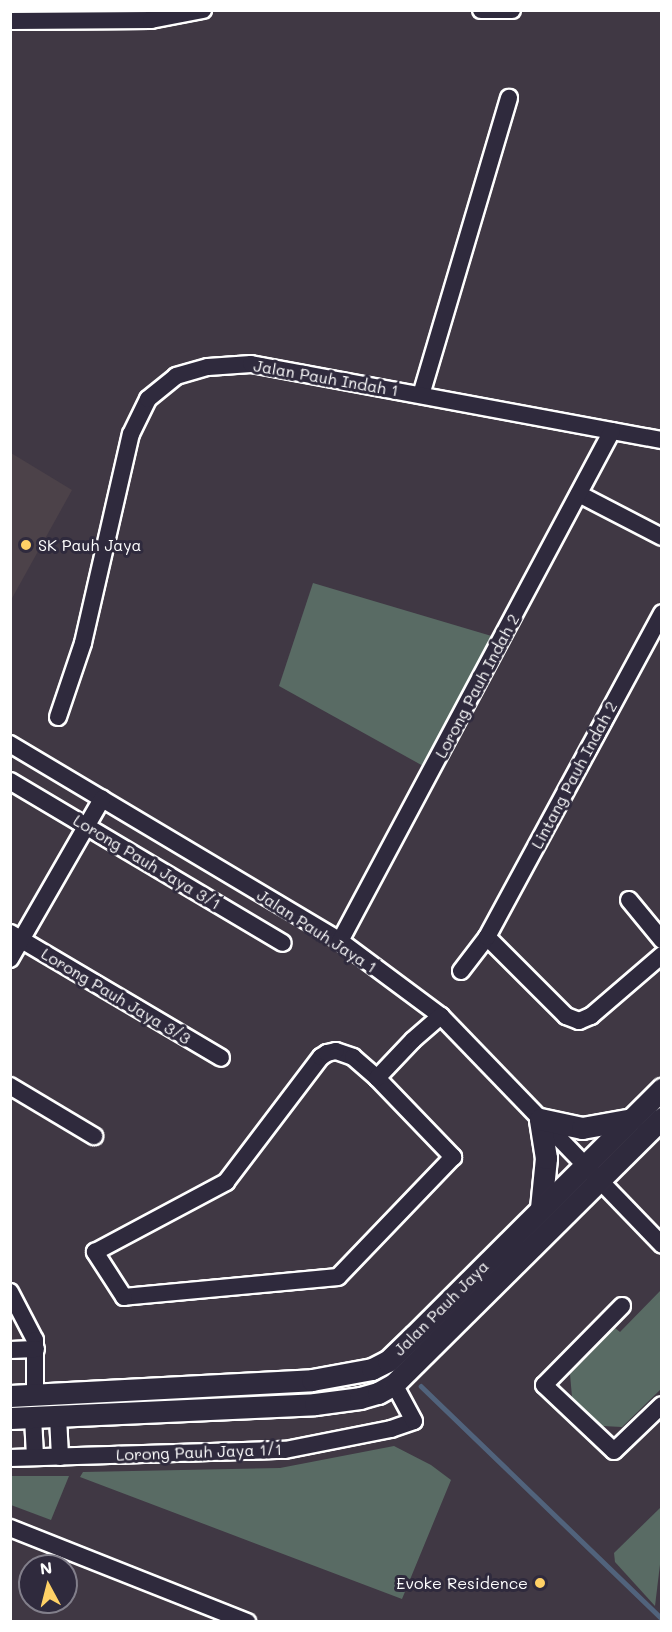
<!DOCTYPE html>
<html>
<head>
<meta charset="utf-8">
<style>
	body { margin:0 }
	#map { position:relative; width:672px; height:1632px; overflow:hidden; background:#403844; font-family:Mali,sans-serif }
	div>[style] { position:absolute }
	.built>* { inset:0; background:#4c4249 }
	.green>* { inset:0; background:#596b64 }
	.stream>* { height:4.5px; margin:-2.25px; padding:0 2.25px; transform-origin:2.25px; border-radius:2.25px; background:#51637c }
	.roads { filter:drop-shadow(2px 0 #fff) drop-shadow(-2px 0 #fff) drop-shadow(0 2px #fff) drop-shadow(0 -2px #fff) }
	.minor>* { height:16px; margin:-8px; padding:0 8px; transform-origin:8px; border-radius:8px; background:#2f2a3d }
	.tertiary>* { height:21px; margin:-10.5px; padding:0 10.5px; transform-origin:10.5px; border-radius:10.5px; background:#2f2a3d }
	.dots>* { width:16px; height:16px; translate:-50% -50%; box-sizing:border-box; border:3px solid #2f2a3d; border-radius:50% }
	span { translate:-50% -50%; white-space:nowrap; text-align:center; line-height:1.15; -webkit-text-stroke:6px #2f2a3d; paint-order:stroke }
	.street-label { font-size:16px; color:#fff }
	.poi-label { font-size:16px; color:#fff }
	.left { translate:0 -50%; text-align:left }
	.right { translate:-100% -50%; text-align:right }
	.frame { position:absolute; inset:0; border:12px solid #fff; pointer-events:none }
	.north { position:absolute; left:18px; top:1554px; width:60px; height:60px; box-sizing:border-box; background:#2f2a3d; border:2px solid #827f8b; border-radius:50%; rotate:353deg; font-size:16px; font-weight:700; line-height:24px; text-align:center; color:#fff }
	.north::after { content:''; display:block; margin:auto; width:21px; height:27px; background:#ffd166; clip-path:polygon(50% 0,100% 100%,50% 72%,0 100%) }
</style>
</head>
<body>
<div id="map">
	<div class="built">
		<div style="clip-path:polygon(11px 453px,72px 490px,11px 600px)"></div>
	</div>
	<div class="green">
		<div style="clip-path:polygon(313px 583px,505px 640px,434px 772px,279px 686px)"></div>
		<div style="clip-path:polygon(661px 1290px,661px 1389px,622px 1427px,602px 1426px,572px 1397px,570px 1374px,615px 1328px,620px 1332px)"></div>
		<div style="clip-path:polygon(394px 1446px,431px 1465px,451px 1480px,402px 1599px,80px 1477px,83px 1472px,280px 1468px)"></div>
		<div style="clip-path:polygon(11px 1476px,69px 1476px,51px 1520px,11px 1505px)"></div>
		<div style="clip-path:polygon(661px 1507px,661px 1556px,655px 1606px,615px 1562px,614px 1553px)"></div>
	</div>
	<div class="stream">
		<div style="left:421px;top:1386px;width:335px;rotate:44deg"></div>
	</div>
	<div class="roads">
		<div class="minor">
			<div style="left:481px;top:10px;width:31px"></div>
			<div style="left:10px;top:21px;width:141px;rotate:-0.4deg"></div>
			<div style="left:151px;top:20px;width:53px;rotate:-10.9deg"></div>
			<div style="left:421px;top:395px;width:310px;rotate:-73.5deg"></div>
			<div style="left:579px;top:494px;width:93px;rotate:27.4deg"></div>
			<div style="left:58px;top:717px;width:78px;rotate:-71.3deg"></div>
			<div style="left:83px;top:643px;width:214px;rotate:-77.1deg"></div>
			<div style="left:131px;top:434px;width:39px;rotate:-64deg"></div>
			<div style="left:148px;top:399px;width:36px;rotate:-39deg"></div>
			<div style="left:176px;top:376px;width:33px;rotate:-16deg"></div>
			<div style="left:208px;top:367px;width:43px;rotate:-4deg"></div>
			<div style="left:251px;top:364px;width:418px;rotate:10.5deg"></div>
			<div style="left:10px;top:744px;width:384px;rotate:30.8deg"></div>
			<div style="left:340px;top:941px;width:126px;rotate:36.6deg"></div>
			<div style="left:441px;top:1016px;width:318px;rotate:46deg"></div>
			<div style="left:10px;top:781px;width:317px;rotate:30.7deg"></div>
			<div style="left:629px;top:900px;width:52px;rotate:50.5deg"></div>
			<div style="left:10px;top:933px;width:245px;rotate:30.6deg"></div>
			<div style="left:487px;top:937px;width:112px;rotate:45deg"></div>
			<div style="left:566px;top:1016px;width:14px;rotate:21deg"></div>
			<div style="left:579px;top:1021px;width:13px;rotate:-23deg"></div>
			<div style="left:591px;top:1016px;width:94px;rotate:-40.7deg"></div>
			<div style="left:340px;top:941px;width:578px;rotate:-61.93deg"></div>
			<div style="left:10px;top:959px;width:185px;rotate:-60.1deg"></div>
			<div style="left:461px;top:971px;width:43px;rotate:-52.6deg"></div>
			<div style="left:487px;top:937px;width:368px;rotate:-61.6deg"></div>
			<div style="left:336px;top:1051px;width:18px;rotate:19deg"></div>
			<div style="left:353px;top:1057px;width:32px;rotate:41deg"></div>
			<div style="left:377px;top:1078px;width:110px;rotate:46.1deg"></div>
			<div style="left:453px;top:1157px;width:166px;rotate:133.8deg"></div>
			<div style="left:338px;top:1277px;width:215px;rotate:174.7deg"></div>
			<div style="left:124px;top:1297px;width:54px;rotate:-122.8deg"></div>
			<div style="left:95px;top:1252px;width:149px;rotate:-28.1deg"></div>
			<div style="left:226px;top:1182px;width:157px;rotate:-52.8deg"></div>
			<div style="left:321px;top:1057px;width:7px;rotate:-34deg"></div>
			<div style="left:327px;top:1053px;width:9px;rotate:-13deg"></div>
			<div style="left:377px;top:1078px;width:52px;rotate:-46.5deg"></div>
			<div style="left:413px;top:1040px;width:37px;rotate:-41deg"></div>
			<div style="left:10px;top:1086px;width:98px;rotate:30.8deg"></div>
			<div style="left:10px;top:1292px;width:54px;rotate:62.5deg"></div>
			<div style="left:35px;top:1340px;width:55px;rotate:90deg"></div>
			<div style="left:622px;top:1306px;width:111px;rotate:134.6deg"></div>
			<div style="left:544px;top:1385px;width:96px;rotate:43.3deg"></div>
			<div style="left:614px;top:1451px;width:66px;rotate:-43.8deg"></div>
			<div style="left:10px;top:1350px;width:26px;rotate:-2deg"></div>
			<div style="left:33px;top:1417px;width:40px;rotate:87.1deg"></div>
			<div style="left:58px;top:1417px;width:40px;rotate:87.1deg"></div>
			<div style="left:10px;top:1458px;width:275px;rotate:-1.7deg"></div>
			<div style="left:285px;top:1450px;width:108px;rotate:-11.2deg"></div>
			<div style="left:391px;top:1429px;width:24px;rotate:-19deg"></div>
			<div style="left:414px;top:1421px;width:42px;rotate:-118.4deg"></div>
			<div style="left:10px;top:1528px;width:255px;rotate:21.6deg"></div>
		</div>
		<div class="tertiary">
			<div style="left:541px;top:1208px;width:50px;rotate:-84.3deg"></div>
			<div style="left:546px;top:1158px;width:39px;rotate:-99deg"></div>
			<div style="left:540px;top:1119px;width:43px;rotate:12.1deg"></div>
			<div style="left:582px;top:1128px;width:51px;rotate:-10.2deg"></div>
			<div style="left:10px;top:1396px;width:302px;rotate:-3deg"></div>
			<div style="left:312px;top:1380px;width:61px;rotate:-10.4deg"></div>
			<div style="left:372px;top:1369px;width:18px;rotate:-27deg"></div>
			<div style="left:388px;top:1361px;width:37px;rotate:-44deg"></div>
			<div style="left:415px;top:1335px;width:349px;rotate:-44.9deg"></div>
			<div style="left:10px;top:1418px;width:305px;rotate:-2.6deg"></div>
			<div style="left:315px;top:1404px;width:45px;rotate:-7.6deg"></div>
			<div style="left:360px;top:1398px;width:19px;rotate:-16deg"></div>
			<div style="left:378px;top:1393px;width:18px;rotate:-29deg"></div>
			<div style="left:394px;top:1384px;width:378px;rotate:-44.8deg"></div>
		</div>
	</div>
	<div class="dots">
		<div style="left:26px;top:545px;background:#ffd166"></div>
		<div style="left:540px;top:1583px;background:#ffd166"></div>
	</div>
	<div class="street-label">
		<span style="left:326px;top:378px;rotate:10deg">Jalan Pauh Indah 1</span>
		<span style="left:477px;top:686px;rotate:-62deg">Lorong Pauh Indah 2</span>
		<span style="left:574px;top:775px;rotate:-62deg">Lintang Pauh Indah 2</span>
		<span style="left:147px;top:862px;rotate:31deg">Lorong Pauh Jaya 3/1</span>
		<span style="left:317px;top:931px;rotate:33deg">Jalan Pauh Jaya 1</span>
		<span style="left:116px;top:996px;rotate:31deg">Lorong Pauh Jaya 3/3</span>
		<span style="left:441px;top:1308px;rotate:-45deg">Jalan Pauh Jaya</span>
		<span style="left:199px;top:1452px;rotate:-2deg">Lorong Pauh Jaya 1/1</span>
	</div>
	<div class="poi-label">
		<span class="left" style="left:38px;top:545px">SK Pauh Jaya</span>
		<span class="right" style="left:528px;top:1583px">Evoke Residence</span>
	</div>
	<div class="frame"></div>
	<div class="north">N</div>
</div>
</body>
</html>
